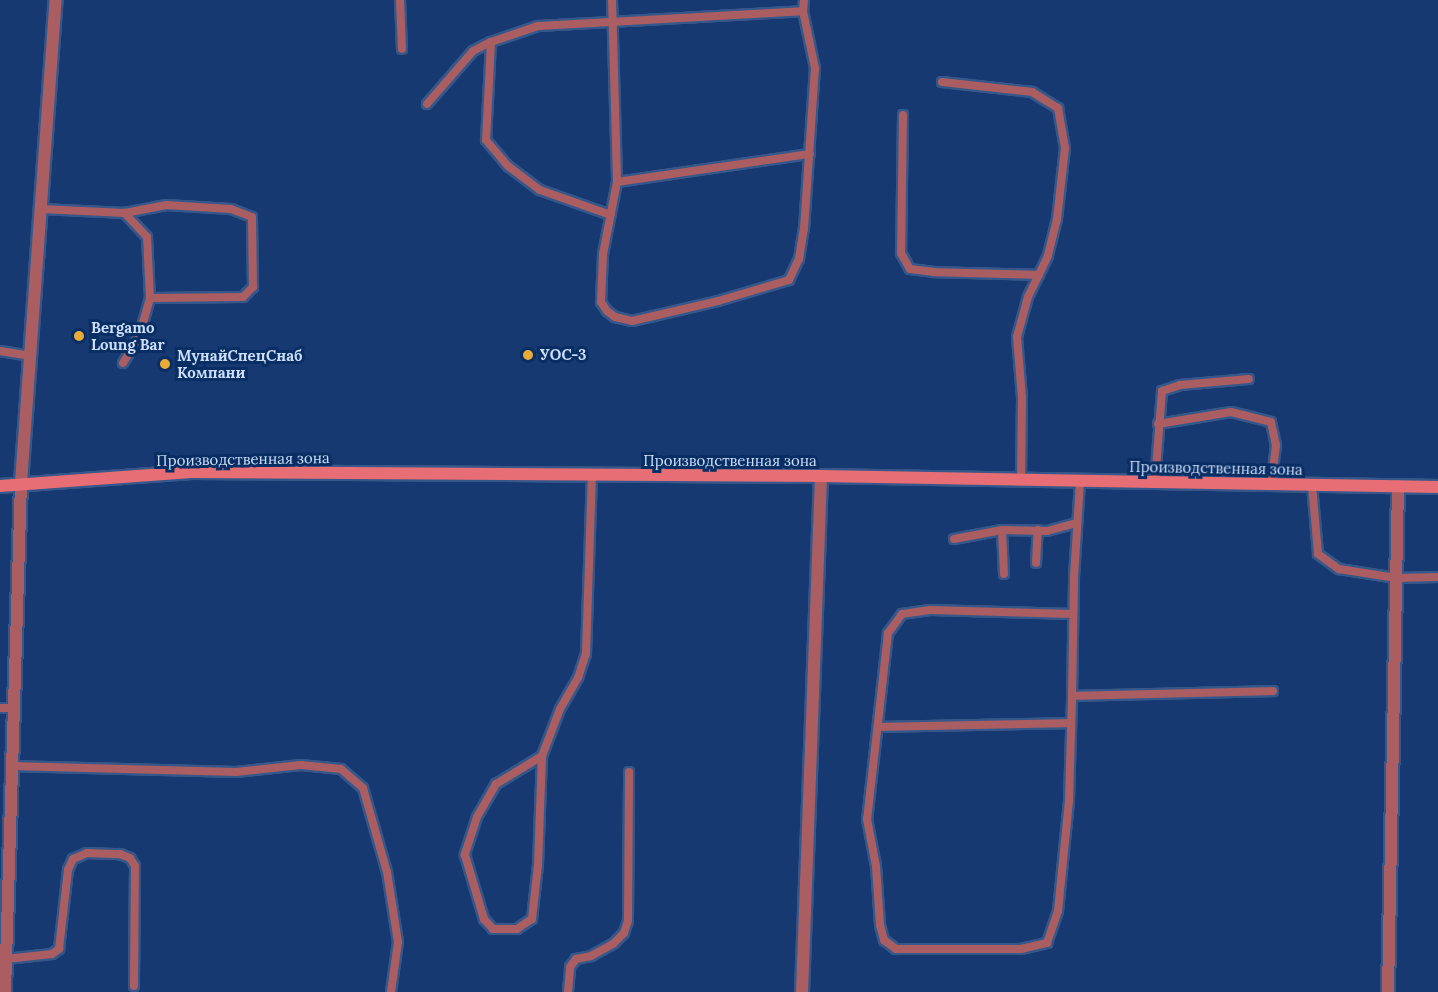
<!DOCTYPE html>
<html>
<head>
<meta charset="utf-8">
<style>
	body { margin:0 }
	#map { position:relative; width:1438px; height:992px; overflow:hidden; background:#153970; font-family:Lora,serif }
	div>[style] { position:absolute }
	.roads { filter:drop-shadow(2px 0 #365789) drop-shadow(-2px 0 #365789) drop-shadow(0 2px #365789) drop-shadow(0 -2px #365789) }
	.service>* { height:8px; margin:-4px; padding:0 4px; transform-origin:4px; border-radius:4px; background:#aa5e61 }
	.minor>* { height:12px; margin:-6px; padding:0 6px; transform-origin:6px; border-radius:6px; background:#aa5e61 }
	.tertiary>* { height:12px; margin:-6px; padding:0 6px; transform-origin:6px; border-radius:6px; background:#aa5e61 }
	.secondary>* { height:12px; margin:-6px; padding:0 6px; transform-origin:6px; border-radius:6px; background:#e76e74 }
	.dots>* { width:16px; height:16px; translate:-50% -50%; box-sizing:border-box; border:3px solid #092e64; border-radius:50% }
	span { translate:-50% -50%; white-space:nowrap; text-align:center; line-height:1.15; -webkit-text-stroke:6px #092e64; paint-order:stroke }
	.poi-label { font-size:15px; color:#ccdef9; font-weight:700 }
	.left { translate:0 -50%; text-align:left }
	.street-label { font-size:15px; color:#ccdef9 }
</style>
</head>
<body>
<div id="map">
	<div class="roads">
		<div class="service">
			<div style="left:400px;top:0;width:49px;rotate:87.7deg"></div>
			<div style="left:612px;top:0;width:182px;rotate:88.4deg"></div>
			<div style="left:617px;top:182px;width:73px;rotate:101deg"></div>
			<div style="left:603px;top:254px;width:48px;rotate:92.4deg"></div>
			<div style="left:601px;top:302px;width:11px;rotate:56deg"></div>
			<div style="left:607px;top:311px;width:10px;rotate:37deg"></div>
			<div style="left:615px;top:317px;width:17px;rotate:13deg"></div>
			<div style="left:632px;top:321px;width:88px;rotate:-13.1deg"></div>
			<div style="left:718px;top:301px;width:74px;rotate:-16.5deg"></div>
			<div style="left:789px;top:280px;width:23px;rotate:-65deg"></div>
			<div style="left:799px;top:259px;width:30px;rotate:-81deg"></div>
			<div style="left:804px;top:229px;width:161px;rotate:-86.1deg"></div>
			<div style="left:815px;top:68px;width:58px;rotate:-101.9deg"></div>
			<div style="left:803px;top:11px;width:11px;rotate:-85deg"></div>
			<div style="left:491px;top:42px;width:98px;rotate:92.9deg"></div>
			<div style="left:486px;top:140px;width:34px;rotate:50deg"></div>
			<div style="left:508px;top:166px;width:40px;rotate:37deg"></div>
			<div style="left:540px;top:190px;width:75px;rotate:19.4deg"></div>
			<div style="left:942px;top:82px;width:91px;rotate:6.3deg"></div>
			<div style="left:1032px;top:92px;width:31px;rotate:32deg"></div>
			<div style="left:1058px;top:108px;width:41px;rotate:80.1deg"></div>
			<div style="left:1065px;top:148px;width:71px;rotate:96.4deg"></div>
			<div style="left:1057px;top:219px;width:38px;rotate:104deg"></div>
			<div style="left:1048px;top:256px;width:46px;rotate:116deg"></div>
			<div style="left:1028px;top:297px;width:41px;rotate:105.4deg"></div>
			<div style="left:1017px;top:337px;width:61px;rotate:85.3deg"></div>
			<div style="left:1022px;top:398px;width:82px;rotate:90.7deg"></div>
			<div style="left:427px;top:104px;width:70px;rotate:-49deg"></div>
			<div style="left:473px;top:51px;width:20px;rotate:-27deg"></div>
			<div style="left:491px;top:42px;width:50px;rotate:-18.8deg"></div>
			<div style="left:538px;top:26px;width:265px;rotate:-3.2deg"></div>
			<div style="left:903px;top:115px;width:138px;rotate:90.8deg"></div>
			<div style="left:901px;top:253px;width:18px;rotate:61deg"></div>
			<div style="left:910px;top:269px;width:23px;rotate:7deg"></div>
			<div style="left:933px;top:272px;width:106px;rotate:1.6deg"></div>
			<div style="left:617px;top:182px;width:195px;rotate:-8.3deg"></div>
			<div style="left:41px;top:209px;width:84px;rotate:2.7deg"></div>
			<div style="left:125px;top:213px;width:42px;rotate:-11deg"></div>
			<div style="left:166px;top:205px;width:65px;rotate:3.5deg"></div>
			<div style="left:231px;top:209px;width:22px;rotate:21deg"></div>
			<div style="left:252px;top:217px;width:70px;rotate:89.2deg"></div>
			<div style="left:253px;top:287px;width:14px;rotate:135deg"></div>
			<div style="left:243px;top:297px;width:93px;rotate:179.4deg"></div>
			<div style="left:0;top:351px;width:30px;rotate:9deg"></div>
			<div style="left:123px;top:363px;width:31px;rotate:-58deg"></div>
			<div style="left:139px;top:337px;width:41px;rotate:-74.2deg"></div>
			<div style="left:150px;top:298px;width:61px;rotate:-92.8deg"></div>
			<div style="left:147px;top:237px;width:33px;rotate:-133deg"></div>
			<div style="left:1158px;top:424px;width:74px;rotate:-9.3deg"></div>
			<div style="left:1231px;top:412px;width:41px;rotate:14deg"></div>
			<div style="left:1271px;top:422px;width:24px;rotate:78deg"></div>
			<div style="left:1276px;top:445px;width:39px;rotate:97deg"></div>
			<div style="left:1155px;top:482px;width:91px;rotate:-85.6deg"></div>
			<div style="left:1162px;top:391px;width:19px;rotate:-18deg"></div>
			<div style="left:1180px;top:385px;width:69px;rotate:-5deg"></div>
			<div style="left:1312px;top:485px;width:69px;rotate:85deg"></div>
			<div style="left:1318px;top:554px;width:26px;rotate:36deg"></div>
			<div style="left:1339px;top:569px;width:58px;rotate:9deg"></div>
			<div style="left:1396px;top:578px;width:42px;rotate:-1.4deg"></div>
			<div style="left:1002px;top:530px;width:44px;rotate:87.4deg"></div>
			<div style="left:954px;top:539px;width:49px;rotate:-10.6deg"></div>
			<div style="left:1002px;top:530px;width:45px;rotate:1.3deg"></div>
			<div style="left:1047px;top:531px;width:31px;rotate:-15deg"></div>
			<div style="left:1036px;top:563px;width:33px;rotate:-87deg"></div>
			<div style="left:1073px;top:614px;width:143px;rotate:-178.4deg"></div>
			<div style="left:930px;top:610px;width:28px;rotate:172deg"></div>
			<div style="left:902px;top:614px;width:24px;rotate:126deg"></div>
			<div style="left:888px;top:633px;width:187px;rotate:96.4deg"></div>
			<div style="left:867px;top:819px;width:48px;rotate:79.2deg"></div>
			<div style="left:876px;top:866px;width:59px;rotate:86.1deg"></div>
			<div style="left:880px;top:925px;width:16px;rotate:75deg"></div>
			<div style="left:884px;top:940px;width:15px;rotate:37deg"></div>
			<div style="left:896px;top:949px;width:125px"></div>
			<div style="left:1021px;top:949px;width:27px;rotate:-13deg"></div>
			<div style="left:1047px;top:943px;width:34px;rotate:-71deg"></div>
			<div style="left:1058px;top:911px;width:112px;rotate:-84.3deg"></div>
			<div style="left:1069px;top:800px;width:104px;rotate:-88.3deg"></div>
			<div style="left:1072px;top:696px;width:119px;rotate:-89deg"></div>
			<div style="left:1074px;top:577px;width:96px;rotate:-86.4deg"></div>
			<div style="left:1072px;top:696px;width:201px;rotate:-1.4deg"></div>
			<div style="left:0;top:708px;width:13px"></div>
			<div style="left:879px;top:727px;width:192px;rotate:-1.2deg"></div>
			<div style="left:542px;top:756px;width:54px;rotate:148.7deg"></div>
			<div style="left:496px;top:784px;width:38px;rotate:120deg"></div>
			<div style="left:477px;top:817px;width:40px;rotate:108deg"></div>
			<div style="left:465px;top:855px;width:67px;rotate:73.5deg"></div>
			<div style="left:484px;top:919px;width:13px;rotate:48deg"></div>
			<div style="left:493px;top:929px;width:24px"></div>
			<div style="left:517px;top:929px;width:18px;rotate:-34deg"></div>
			<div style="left:532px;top:919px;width:54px;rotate:-83.7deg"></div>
			<div style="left:538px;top:865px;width:109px;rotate:-87.9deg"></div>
			<div style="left:542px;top:756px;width:50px;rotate:-69deg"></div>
			<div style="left:560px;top:709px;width:36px;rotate:-60deg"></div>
			<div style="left:578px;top:678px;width:25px;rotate:-72deg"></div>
			<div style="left:586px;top:654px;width:179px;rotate:-88.1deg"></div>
			<div style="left:11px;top:766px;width:225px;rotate:1.5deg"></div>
			<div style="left:236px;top:772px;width:65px;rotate:-6.1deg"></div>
			<div style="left:301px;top:765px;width:40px;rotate:5.7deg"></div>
			<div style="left:341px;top:769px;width:29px;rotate:41deg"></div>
			<div style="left:363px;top:788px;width:87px;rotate:74.1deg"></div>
			<div style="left:387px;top:872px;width:71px;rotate:81.1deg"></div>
			<div style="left:398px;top:942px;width:50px;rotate:98deg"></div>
			<div style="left:6px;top:959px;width:46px;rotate:-6.2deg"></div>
			<div style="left:52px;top:954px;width:9px;rotate:-36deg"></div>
			<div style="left:59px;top:949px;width:80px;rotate:-83.5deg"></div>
			<div style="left:68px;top:870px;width:12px;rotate:-66deg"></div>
			<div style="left:73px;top:859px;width:15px;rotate:-23deg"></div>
			<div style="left:87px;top:853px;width:33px;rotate:2deg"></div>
			<div style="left:120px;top:854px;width:11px;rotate:22deg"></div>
			<div style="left:130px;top:858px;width:9px;rotate:58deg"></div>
			<div style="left:135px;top:866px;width:120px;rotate:90.5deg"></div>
			<div style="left:568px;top:992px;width:25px;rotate:-85deg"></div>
			<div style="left:570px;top:967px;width:10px;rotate:-53deg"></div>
			<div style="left:576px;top:959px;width:15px;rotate:-11deg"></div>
			<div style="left:591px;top:956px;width:26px;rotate:-29deg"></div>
			<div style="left:614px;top:943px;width:14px;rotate:-45deg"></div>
			<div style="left:624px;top:933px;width:13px;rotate:-72deg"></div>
			<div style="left:628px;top:921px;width:149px;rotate:-89.6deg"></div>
		</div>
		<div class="minor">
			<div style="left:802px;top:992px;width:516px;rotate:-87.89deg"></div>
		</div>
		<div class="tertiary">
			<div style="left:5px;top:992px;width:509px;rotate:-88.2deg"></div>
			<div style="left:21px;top:483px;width:484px;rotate:-85.9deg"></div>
			<div style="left:1388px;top:992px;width:506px;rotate:-88.87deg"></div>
		</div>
		<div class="secondary">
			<div style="left:0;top:486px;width:192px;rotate:-4.2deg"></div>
			<div style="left:191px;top:472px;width:630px;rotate:0.36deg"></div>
			<div style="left:821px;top:476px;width:617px;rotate:1.02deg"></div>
		</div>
	</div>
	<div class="dots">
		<div style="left:79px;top:336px;background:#e9ab38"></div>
		<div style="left:528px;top:355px;background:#e9ab38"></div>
		<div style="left:165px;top:364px;background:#e9ab38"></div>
	</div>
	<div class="poi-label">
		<span class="left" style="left:91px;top:336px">Bergamo<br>Loung Bar</span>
		<span class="left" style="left:177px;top:364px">МунайСпецСнаб<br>Компани</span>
		<span class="left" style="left:540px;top:355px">УОС-3</span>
	</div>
	<div class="street-label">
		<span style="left:243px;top:459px;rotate:-1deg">Производственная зона</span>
		<span style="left:730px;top:461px">Производственная зона</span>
		<span style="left:1216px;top:468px;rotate:1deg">Производственная зона</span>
	</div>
</div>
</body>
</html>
